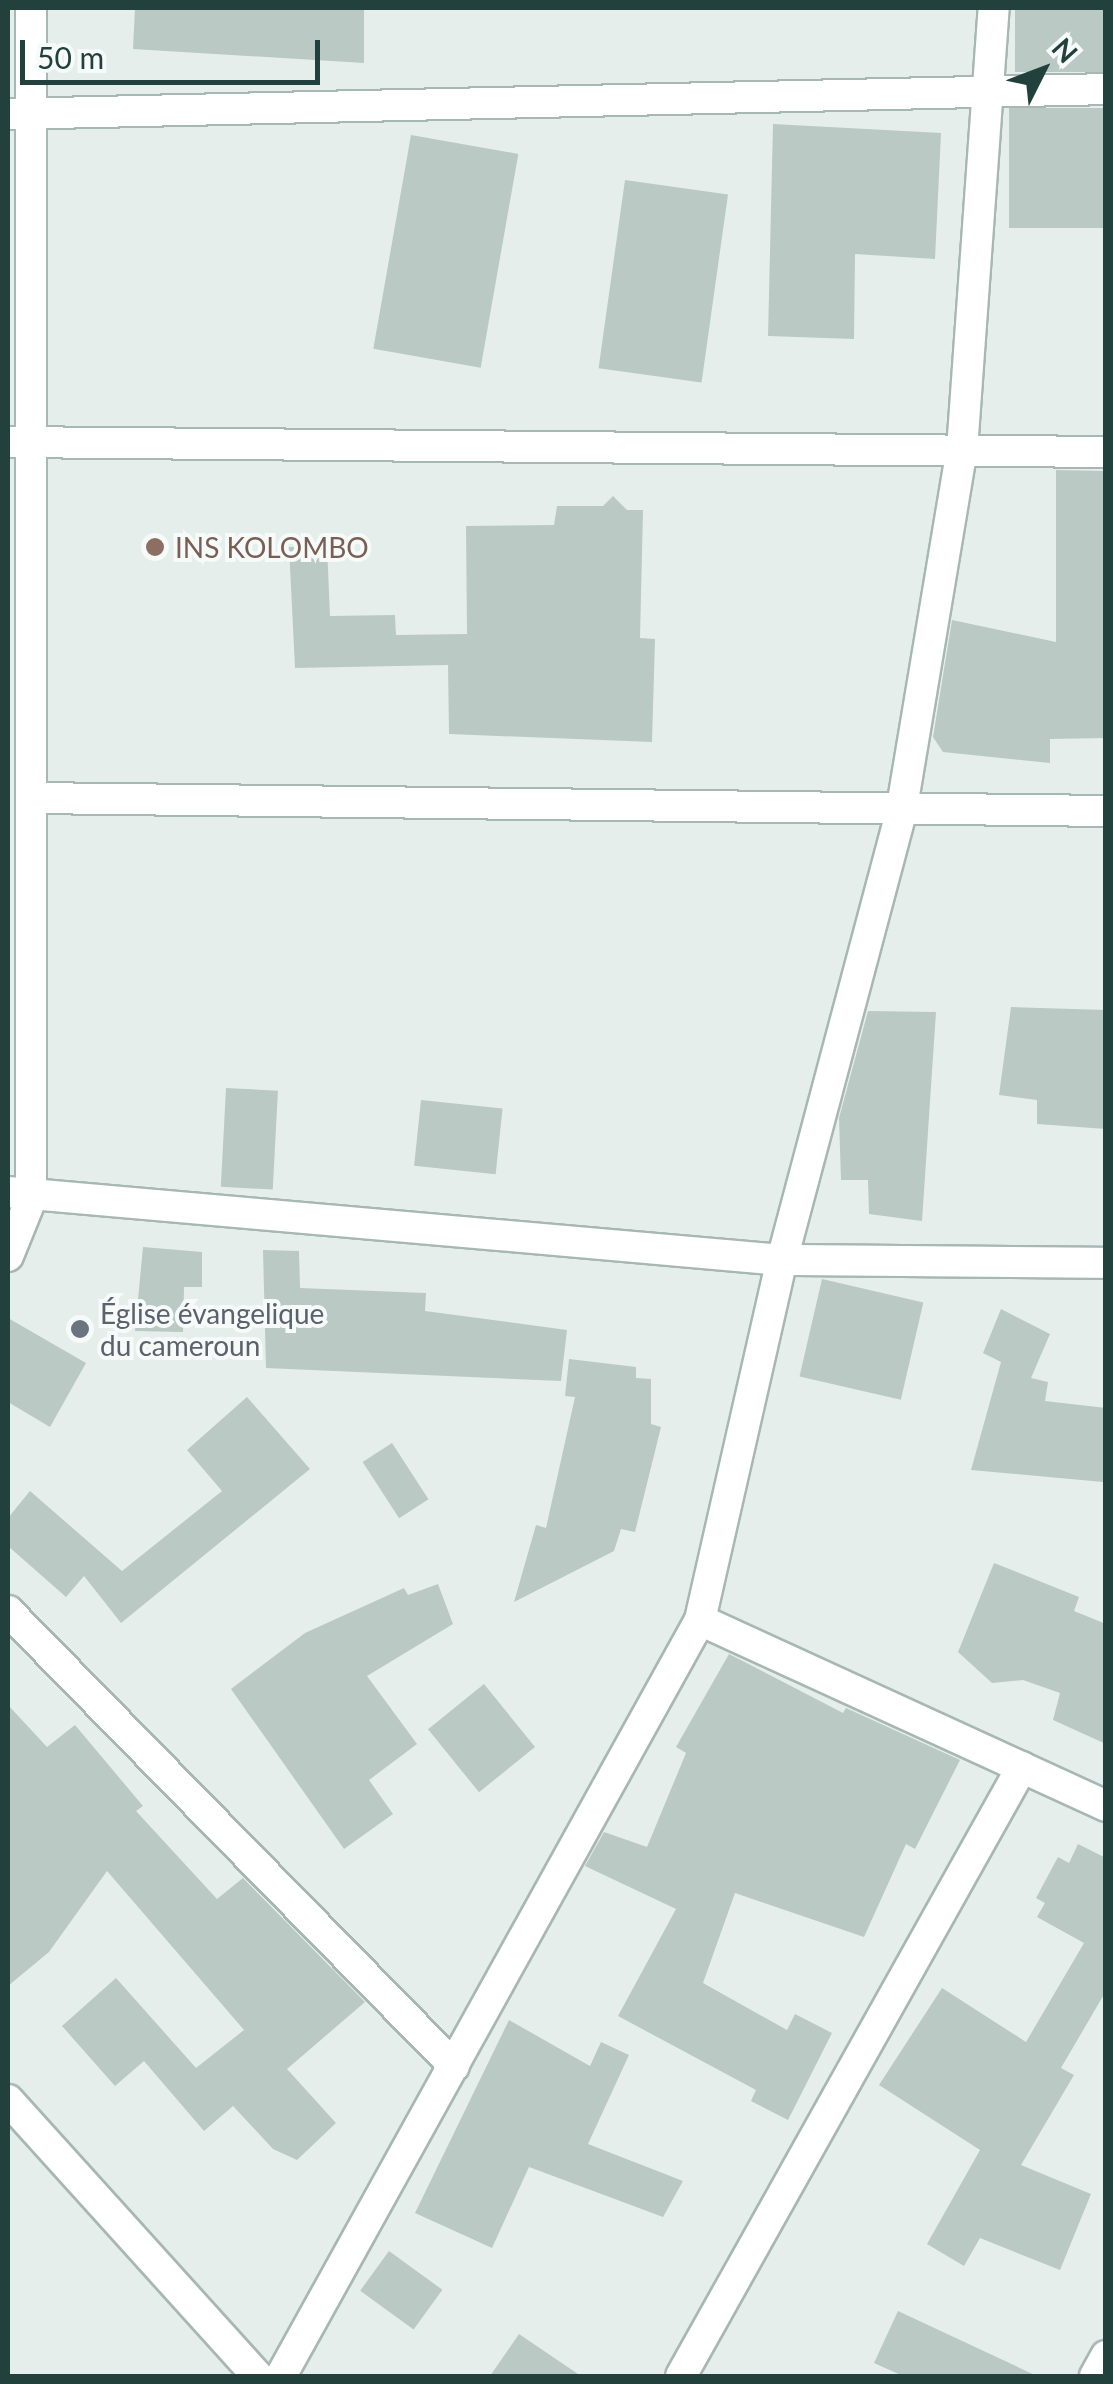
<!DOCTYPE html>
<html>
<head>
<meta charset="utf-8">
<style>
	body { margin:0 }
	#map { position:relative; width:1113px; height:2384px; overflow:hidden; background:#e5eeeb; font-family:Lato,sans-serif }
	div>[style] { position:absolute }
	.building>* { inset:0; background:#bac9c4; transform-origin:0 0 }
	.roads { filter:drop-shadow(2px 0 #a7b7b3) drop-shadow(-2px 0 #a7b7b3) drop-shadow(0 2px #a7b7b3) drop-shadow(0 -2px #a7b7b3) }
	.minor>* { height:30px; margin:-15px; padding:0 15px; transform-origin:15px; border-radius:15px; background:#fff }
	.secondary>* { height:30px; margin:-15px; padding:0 15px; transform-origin:15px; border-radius:15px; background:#fff }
	.dots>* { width:28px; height:28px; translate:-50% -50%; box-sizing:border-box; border:5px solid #f6faf9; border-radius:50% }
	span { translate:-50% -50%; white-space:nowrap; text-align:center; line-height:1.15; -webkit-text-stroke:8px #f6faf9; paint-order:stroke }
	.education-label { font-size:28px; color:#785e54 }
	.left { translate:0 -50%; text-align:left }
	.worship-label { font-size:28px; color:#5b616d }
	.frame { position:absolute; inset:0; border:10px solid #23413c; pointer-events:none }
	.north { position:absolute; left:993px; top:20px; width:100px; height:100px; -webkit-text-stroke:8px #f6faf9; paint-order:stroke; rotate:48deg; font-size:28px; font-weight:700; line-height:40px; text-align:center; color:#23413c }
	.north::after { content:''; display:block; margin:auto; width:35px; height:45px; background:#23413c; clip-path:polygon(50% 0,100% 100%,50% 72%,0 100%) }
	.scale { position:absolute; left:20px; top:40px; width:300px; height:45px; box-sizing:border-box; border:5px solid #23413c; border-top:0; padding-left:12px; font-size:30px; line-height:35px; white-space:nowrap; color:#23413c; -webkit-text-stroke:8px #f6faf9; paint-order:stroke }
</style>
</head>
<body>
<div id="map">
	<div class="building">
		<div style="clip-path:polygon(135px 8px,364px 8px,364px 63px,133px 49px)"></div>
		<div style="left:1015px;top:8px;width:91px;height:64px"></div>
		<div style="left:1106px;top:108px;width:120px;height:97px;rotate:90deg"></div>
		<div style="clip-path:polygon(773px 124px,941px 133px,935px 259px,855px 254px,854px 339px,768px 336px)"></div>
		<div style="left:411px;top:135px;width:109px;height:217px;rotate:10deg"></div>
		<div style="left:625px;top:180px;width:104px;height:190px;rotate:8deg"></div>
		<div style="clip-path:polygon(1056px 470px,1106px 471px,1106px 738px,1050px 739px,1050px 763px,943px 752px,933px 737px,952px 620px,1056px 642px)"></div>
		<div style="clip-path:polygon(613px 496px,627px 510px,643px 510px,640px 638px,655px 639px,652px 742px,449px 734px,448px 665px,295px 668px,289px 547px,327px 546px,330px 616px,395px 615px,396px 635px,467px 634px,466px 526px,554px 525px,557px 506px,603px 506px)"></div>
		<div style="clip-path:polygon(1011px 1007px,1106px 1010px,1106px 1129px,1037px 1124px,1037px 1100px,999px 1095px)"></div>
		<div style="clip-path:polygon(868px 1011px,936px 1012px,922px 1221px,869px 1214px,868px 1180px,841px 1180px,839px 1118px)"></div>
		<div style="left:226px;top:1088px;width:52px;height:99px;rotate:3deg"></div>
		<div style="left:421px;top:1100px;width:82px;height:66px;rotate:6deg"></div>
		<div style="clip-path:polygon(143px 1247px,202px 1252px,202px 1287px,184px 1287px,183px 1332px,135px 1331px)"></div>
		<div style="clip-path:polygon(263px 1250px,299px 1251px,300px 1288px,426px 1293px,425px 1311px,567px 1330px,561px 1381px,266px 1368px)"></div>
		<div style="left:822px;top:1279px;width:104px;height:100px;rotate:13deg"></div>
		<div style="clip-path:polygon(1001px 1309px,1050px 1334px,1031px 1378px,1048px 1382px,1045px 1401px,1106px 1408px,1103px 1482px,971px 1470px,1001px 1362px,983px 1353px)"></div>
		<div style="clip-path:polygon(8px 1318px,86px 1363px,50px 1427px,8px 1402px)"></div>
		<div style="clip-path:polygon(569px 1359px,636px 1367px,636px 1378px,651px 1379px,651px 1424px,661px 1427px,635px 1532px,621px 1529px,614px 1551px,514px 1602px,536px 1525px,546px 1528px,575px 1397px,565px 1396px)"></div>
		<div style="clip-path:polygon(247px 1397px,310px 1469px,121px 1623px,84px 1576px,66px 1597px,8px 1546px,8px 1518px,30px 1491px,122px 1571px,222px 1491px,187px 1450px)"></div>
		<div style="left:392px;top:1443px;width:67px;height:35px;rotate:57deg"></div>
		<div style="clip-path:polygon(994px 1563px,1079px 1597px,1074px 1611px,1106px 1624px,1106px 1744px,1053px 1720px,1060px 1693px,1023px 1680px,992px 1683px,958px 1652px)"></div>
		<div style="clip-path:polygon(438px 1584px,453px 1624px,367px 1676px,417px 1744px,369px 1780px,393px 1814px,344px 1849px,231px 1689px,305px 1633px,404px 1588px,408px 1595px)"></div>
		<div style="clip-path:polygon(729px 1654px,843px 1713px,846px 1708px,960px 1760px,915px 1849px,906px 1844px,864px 1937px,735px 1893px,703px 1983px,787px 2030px,795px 2014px,832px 2033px,788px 2120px,751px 2101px,756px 2090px,618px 2016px,676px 1909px,585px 1866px,604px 1832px,647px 1847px,686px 1753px,676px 1747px)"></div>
		<div style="left:484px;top:1684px;width:81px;height:72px;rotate:51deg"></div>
		<div style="clip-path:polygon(8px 1705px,47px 1747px,75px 1725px,143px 1806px,136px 1811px,217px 1899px,243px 1878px,365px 2002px,287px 2069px,336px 2123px,297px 2160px,273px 2149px,233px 2106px,204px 2131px,144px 2061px,115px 2086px,62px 2026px,116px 1978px,196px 2068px,244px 2030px,107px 1871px,49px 1952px,8px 1986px)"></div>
		<div style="clip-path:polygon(1078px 1844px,1106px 1858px,1106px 1991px,1061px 2068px,1074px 2075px,1021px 2165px,1091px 2194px,1060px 2270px,980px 2238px,964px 2266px,927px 2244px,980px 2150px,879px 2085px,942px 1988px,1026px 2042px,1084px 1943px,1037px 1917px,1045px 1903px,1036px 1898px,1058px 1857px,1069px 1863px)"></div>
		<div style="clip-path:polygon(509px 2020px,590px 2066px,601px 2042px,629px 2055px,588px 2144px,683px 2181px,663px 2217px,529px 2167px,492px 2248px,415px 2213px)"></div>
		<div style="left:389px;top:2251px;width:66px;height:49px;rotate:36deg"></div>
		<div style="clip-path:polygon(898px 2311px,1037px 2376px,903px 2376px,874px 2363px)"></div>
		<div style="clip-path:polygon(519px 2334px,581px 2376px,490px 2376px)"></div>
	</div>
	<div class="roads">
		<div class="minor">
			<div style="left:8px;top:114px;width:1098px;rotate:-1.3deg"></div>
			<div style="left:8px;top:442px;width:1098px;rotate:0.52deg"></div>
			<div style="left:31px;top:798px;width:1075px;rotate:0.69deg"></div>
			<div style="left:8px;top:1192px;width:777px;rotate:5.02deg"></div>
			<div style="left:782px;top:1260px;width:324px;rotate:0.5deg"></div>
			<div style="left:8px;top:1611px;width:637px;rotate:45.57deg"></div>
			<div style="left:700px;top:1620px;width:447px;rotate:24.6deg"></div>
			<div style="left:8px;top:2100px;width:372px;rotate:47.9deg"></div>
			<div style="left:281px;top:2376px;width:864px;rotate:-61deg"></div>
			<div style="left:700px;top:1620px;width:369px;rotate:-77.2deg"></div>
			<div style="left:782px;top:1260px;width:463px;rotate:-75.1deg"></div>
			<div style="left:901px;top:813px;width:368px;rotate:-80.5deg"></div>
			<div style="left:962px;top:450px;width:443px;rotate:-85.9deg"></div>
			<div style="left:681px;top:2376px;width:698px;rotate:-60.75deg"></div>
			<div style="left:1095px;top:2376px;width:23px;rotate:-61deg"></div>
		</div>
		<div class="secondary">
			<div style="left:8px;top:1256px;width:61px;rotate:-68deg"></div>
			<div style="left:31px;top:1199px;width:1191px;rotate:-90deg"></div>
		</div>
	</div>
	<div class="dots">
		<div style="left:155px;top:547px;background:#8d6e63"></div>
		<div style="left:80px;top:1329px;background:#6b7280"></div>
	</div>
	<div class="education-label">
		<span class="left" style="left:175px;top:547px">INS KOLOMBO</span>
	</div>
	<div class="worship-label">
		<span class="left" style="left:100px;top:1329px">Église évangelique<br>du cameroun</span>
	</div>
	<div class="frame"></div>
	<div class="north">N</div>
	<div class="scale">50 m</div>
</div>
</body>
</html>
